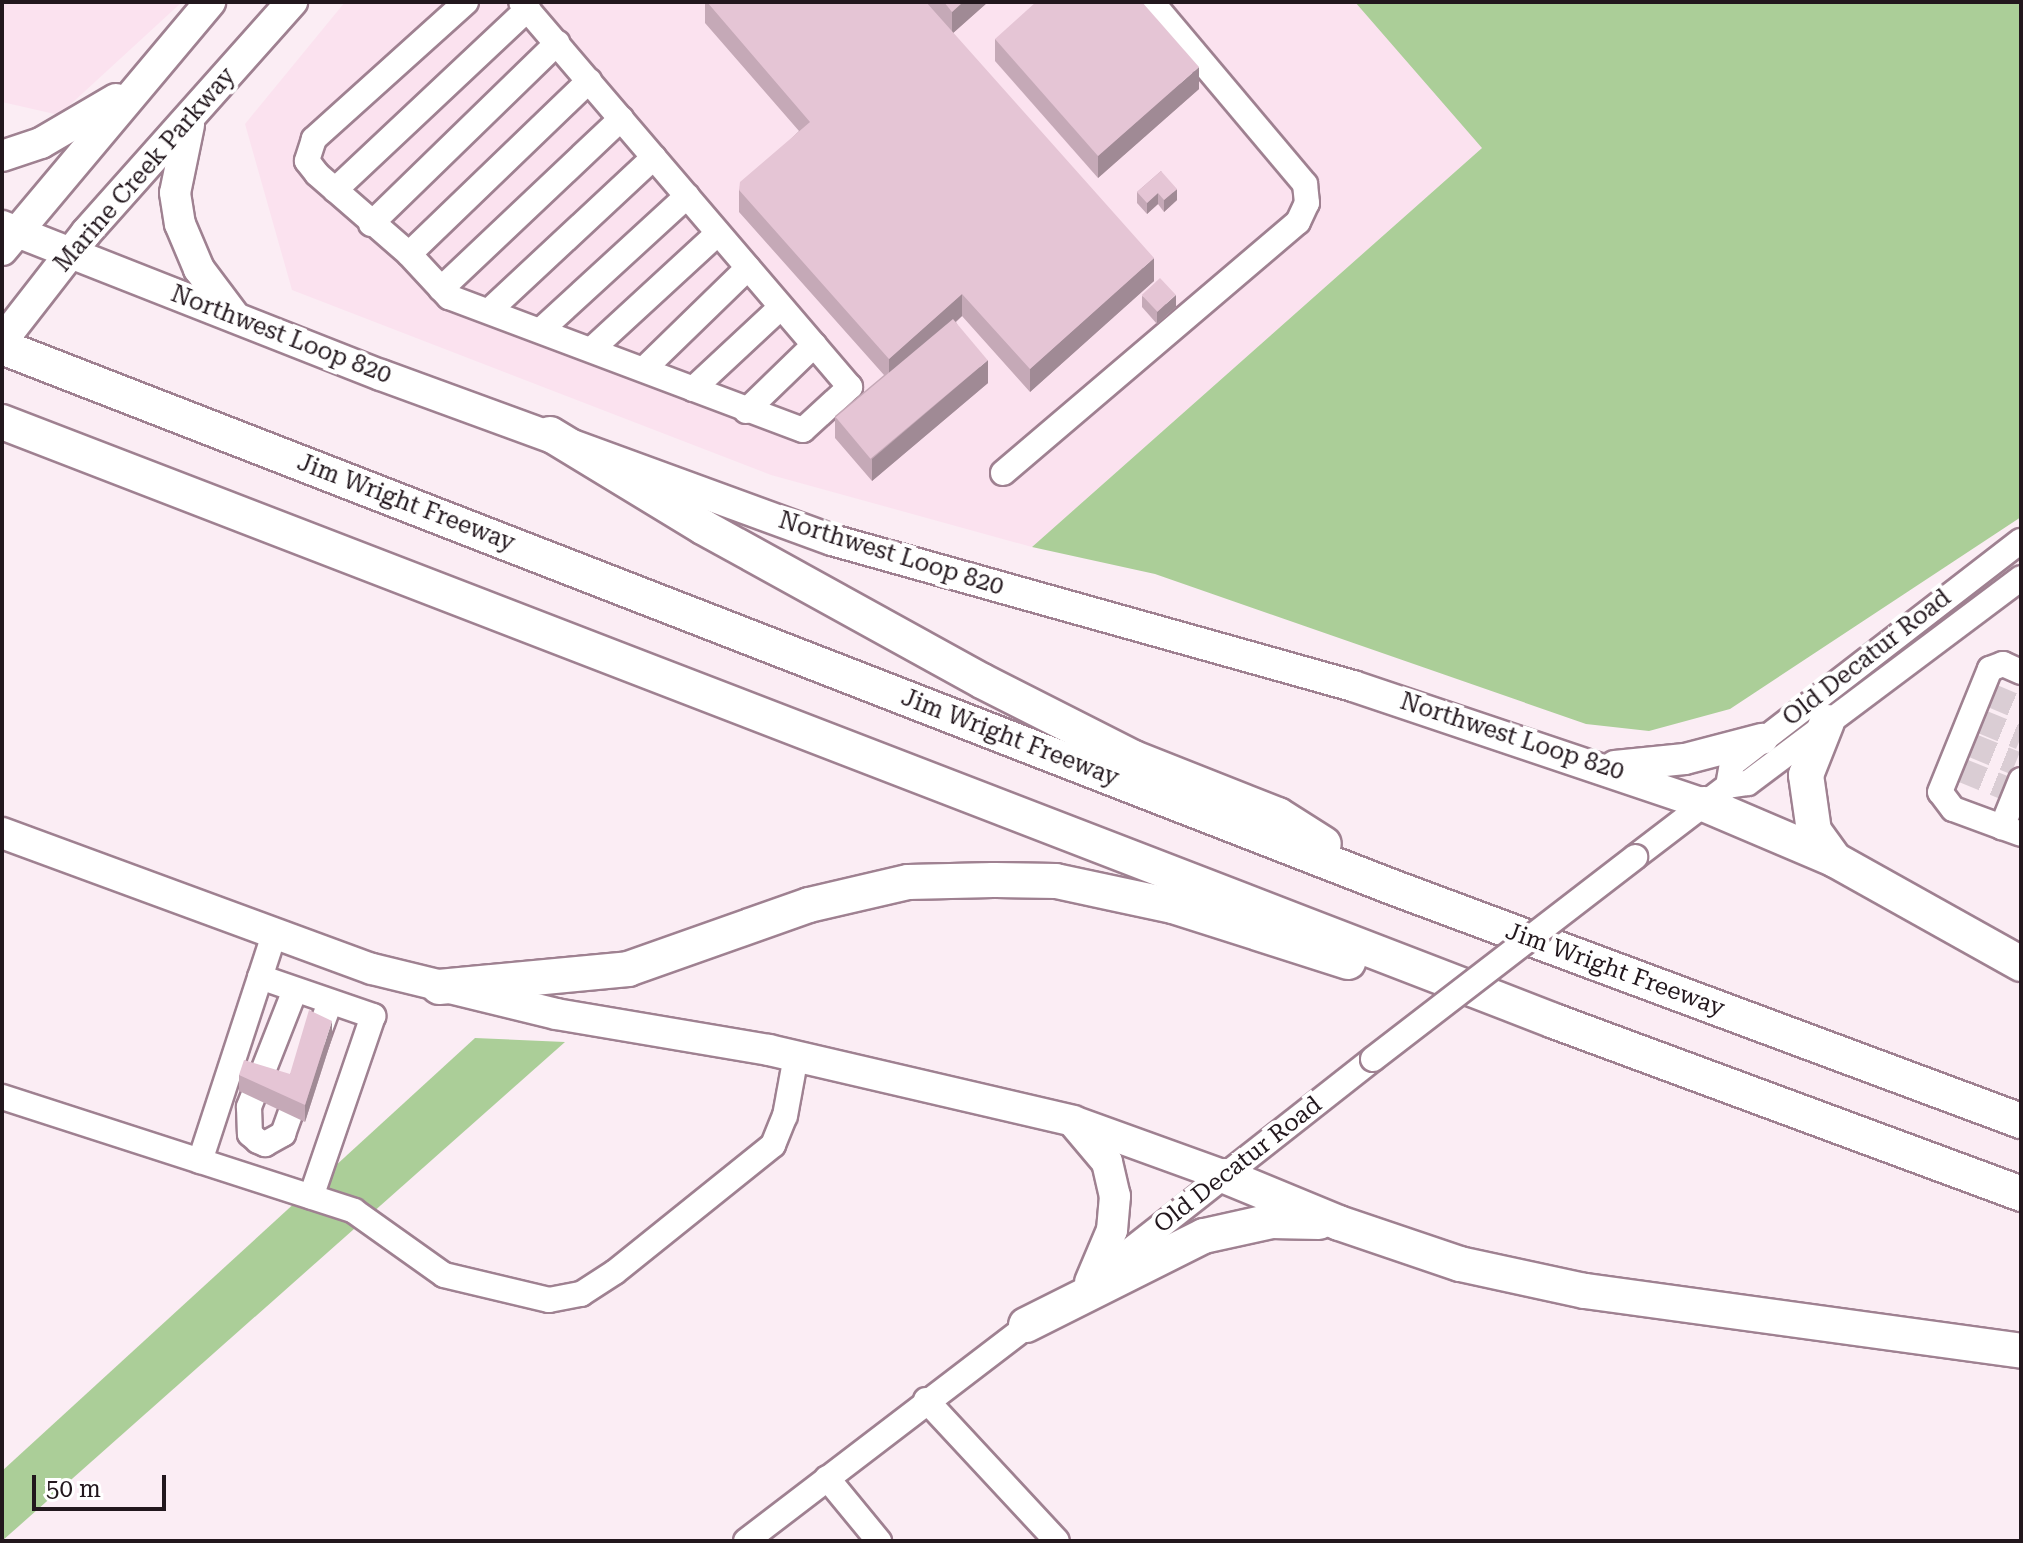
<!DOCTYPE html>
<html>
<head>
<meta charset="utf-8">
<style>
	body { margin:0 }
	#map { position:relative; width:2023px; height:1543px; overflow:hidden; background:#fbedf4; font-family:"Roboto Serif",serif }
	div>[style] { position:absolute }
	.built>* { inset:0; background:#fbe2ef }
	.green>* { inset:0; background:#abce98 }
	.minor-tunnel>* { height:24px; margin-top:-12px; transform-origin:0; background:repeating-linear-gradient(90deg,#dacdd4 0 24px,transparent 0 36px) }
	.roads { filter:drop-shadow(2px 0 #9f8191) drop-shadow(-2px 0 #9f8191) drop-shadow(0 2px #9f8191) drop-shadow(0 -2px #9f8191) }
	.minor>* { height:24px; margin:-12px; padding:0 12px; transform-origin:12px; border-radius:12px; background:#fff }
	.major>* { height:30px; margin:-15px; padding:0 15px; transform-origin:15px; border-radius:15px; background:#fff }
	.highway>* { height:34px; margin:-17px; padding:0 17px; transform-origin:17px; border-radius:17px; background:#fff }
	.bridges { filter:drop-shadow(2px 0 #9f8191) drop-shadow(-2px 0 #9f8191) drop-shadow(0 2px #9f8191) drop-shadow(0 -2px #9f8191) }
	.minor-bridge>* { height:24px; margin:-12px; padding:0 12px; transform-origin:12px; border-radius:12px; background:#fff }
	.wall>* { inset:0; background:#c5a9b7 }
	.shaded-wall>* { inset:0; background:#a08a95 }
	.building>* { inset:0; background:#e5c5d5; transform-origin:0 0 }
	span { translate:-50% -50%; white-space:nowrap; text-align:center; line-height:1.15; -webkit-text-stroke:8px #fff; paint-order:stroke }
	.street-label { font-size:24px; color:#22171d }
	.frame { position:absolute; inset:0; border:4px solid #22171d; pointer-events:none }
	.scale { position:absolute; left:32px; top:1475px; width:134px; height:36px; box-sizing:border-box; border:4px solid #22171d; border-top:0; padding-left:10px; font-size:24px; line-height:28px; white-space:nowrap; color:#22171d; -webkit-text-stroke:6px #fff; paint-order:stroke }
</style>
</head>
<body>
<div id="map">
	<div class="built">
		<div style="clip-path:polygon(2px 2px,182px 2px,59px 115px,2px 102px)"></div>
		<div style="clip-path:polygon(345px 2px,1355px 2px,1483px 147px,1032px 547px,771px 475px,292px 290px,245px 124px)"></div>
	</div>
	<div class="green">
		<div style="clip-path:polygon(1355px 2px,2021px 2px,2021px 517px,1730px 709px,1649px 731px,1586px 724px,1155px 574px,1032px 547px,1482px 148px)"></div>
		<div style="clip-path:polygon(475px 1038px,565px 1042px,2px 1541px,2px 1471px)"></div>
	</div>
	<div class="minor-tunnel">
		<div style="left:1990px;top:695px;width:34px;rotate:23deg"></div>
		<div style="left:1980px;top:721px;width:44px;rotate:22.5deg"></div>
		<div style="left:1971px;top:745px;width:48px;rotate:22.2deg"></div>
		<div style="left:1961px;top:770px;width:48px;rotate:22.2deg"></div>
	</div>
	<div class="roads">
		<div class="minor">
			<div style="left:466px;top:2px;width:205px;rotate:138deg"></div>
			<div style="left:314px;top:139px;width:23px;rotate:108deg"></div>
			<div style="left:307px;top:161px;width:16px;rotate:52deg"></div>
			<div style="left:317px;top:174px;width:122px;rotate:41deg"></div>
			<div style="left:409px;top:254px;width:59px;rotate:47.1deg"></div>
			<div style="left:449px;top:297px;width:378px;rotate:20.6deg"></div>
			<div style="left:803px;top:430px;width:64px;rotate:-42.5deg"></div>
			<div style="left:850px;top:387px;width:506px;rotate:-130.52deg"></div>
			<div style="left:335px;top:190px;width:265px;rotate:-43.2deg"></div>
			<div style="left:371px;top:224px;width:260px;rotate:-44.2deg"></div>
			<div style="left:409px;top:254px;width:250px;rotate:-43.9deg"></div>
			<div style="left:441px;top:289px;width:248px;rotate:-43.4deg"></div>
			<div style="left:490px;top:310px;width:224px;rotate:-43deg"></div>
			<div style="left:542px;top:329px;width:197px;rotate:-42.5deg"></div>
			<div style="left:592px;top:349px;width:171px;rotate:-42.6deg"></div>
			<div style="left:644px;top:369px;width:145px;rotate:-44.2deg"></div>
			<div style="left:693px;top:389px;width:120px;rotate:-43deg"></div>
			<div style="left:746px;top:411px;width:95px;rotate:-44.1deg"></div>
			<div style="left:1003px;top:473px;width:387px;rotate:-40.4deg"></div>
			<div style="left:1298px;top:222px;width:21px;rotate:-65deg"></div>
			<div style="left:1307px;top:203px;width:19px;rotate:-96deg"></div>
			<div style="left:1305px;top:184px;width:238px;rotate:-130.1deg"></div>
			<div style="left:2021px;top:780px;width:51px;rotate:112deg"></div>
			<div style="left:2002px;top:827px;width:20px;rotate:20deg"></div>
			<div style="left:1728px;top:786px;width:22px;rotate:-80deg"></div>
			<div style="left:1732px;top:764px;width:365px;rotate:-37.7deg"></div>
			<div style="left:2002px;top:827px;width:52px;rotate:-159.8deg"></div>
			<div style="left:1953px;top:809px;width:21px;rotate:-127deg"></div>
			<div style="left:1940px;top:792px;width:133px;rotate:-67.9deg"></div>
			<div style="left:1990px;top:669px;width:14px;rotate:-21deg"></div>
			<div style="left:2003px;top:664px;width:20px;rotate:24deg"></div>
			<div style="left:1635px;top:857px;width:117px;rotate:-37.4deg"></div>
			<div style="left:1728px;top:786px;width:20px;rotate:-9deg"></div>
			<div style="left:1748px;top:783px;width:341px;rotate:-36.9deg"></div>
			<div style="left:260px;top:977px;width:120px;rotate:19deg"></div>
			<div style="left:373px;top:1016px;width:191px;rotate:108.9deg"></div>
			<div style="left:295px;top:990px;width:126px;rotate:111.5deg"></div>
			<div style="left:249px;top:1107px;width:27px;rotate:88deg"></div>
			<div style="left:250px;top:1134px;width:11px;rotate:41deg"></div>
			<div style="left:258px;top:1141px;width:8px;rotate:23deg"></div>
			<div style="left:265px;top:1144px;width:21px;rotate:-29deg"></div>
			<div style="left:283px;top:1134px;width:53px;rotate:-70.2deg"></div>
			<div style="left:314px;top:1046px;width:47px;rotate:-70deg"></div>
			<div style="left:2px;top:1097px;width:370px;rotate:17.9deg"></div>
			<div style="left:354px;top:1211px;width:110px;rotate:35.4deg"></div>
			<div style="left:444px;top:1275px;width:108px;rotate:13.4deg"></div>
			<div style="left:549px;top:1300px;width:33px;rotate:-11deg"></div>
			<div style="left:581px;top:1294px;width:40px;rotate:-32.9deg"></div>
			<div style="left:615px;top:1272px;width:203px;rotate:-38.8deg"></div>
			<div style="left:773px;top:1145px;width:31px;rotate:-68deg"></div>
			<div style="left:785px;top:1116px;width:61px;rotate:-79.6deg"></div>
			<div style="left:200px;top:1161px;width:239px;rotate:-71.9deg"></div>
			<div style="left:1096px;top:1277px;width:352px;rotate:-38.2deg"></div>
			<div style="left:926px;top:1400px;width:192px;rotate:47.1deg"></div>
			<div style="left:827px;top:1478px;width:82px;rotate:50.5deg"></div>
			<div style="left:746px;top:1541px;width:370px;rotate:-37.4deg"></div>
		</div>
		<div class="major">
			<div style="left:189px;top:125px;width:69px;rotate:101.6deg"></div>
			<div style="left:175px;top:193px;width:31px;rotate:81deg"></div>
			<div style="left:180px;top:224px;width:49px;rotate:67.1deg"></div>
			<div style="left:199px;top:269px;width:60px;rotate:53.1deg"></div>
			<div style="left:2px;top:156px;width:41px;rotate:-18.4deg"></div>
			<div style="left:41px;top:143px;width:87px;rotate:-30.4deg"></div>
			<div style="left:2px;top:226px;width:407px;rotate:21.5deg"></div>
			<div style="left:381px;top:375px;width:480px;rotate:20.1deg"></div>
			<div style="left:832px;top:540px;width:541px;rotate:15.65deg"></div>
			<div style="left:1353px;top:686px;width:370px;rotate:18.6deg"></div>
			<div style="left:2px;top:250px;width:324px;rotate:-50deg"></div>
			<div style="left:2px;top:341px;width:137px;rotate:-52.1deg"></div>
			<div style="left:86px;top:233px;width:310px;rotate:-48.3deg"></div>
			<div style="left:1615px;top:766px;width:70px;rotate:-5.7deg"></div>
			<div style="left:1685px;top:759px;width:80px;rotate:-14.6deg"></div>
			<div style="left:2px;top:833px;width:394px;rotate:20.2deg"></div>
			<div style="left:372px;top:969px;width:189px;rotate:13.7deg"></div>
			<div style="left:556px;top:1014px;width:216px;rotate:9.6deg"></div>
			<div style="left:769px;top:1050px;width:312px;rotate:13.1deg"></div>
			<div style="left:1073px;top:1121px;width:162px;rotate:19.9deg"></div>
			<div style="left:1074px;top:1123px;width:51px;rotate:49.8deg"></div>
			<div style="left:1107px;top:1162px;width:35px;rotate:77deg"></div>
			<div style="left:1115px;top:1196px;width:34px;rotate:95deg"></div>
			<div style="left:1112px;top:1230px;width:56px;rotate:112.9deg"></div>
		</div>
		<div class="highway">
			<div style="left:2px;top:347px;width:1491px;rotate:21.23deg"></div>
			<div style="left:1392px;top:887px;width:671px;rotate:20.41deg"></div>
			<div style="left:2px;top:422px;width:1664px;rotate:21.1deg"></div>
			<div style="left:1554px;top:1021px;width:498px;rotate:20.3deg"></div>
			<div style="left:550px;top:434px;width:179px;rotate:31.3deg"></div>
			<div style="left:703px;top:527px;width:319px;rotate:28.9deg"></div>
			<div style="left:982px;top:681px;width:170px;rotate:26.9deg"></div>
			<div style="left:1134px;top:758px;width:155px;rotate:21.6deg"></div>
			<div style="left:1278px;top:815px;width:54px;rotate:32.2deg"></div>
			<div style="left:1827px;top:722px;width:57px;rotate:111.6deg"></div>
			<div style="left:1806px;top:775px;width:57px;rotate:81.9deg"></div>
			<div style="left:1814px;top:831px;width:36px;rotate:54deg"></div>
			<div style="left:1704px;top:804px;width:142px;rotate:23.1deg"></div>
			<div style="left:1835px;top:860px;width:213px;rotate:29.2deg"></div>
			<div style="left:439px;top:987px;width:190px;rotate:-5.4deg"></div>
			<div style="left:628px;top:969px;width:192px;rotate:-19.5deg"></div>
			<div style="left:809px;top:905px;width:102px;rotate:-13.1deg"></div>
			<div style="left:908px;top:882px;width:85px;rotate:-1.3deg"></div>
			<div style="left:993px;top:880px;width:63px;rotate:0.9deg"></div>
			<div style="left:1056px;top:881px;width:120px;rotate:12.1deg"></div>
			<div style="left:1173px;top:906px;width:184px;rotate:17.7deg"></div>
			<div style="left:1225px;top:1176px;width:123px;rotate:22.4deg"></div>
			<div style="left:1339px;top:1223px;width:128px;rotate:18.7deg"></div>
			<div style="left:1460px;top:1264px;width:128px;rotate:12.2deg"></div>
			<div style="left:1585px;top:1291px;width:440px;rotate:7.8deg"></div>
			<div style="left:1026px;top:1325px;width:199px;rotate:-26.6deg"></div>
			<div style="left:1204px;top:1236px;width:70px;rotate:-12.4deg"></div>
			<div style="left:1272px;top:1221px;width:47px;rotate:1.2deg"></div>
		</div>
	</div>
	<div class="bridges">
		<div class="minor-bridge">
			<div style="left:1373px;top:1059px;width:331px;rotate:-37.6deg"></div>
		</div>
	</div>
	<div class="wall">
		<div style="clip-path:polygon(705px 2px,988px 2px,953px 33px,1154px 281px,1030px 392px,962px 316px,956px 322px,988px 383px,872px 481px,835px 438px,835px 416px,884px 375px,739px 212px,739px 190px,799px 131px,705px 23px)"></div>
		<div style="clip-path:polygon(995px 39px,1199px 89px,1098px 178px,995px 61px)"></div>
		<div style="clip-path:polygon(1161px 171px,1177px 200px,1164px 212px,1158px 204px,1147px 214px,1137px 203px,1137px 192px)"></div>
		<div style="clip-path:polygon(1142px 296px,1176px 307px,1157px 324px,1142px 307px)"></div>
		<div style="clip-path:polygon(332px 1038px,305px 1122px,239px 1091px,239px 1075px,290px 1074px)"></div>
	</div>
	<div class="shaded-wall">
		<div style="clip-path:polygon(963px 2px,988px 2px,952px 34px,952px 12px)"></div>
		<div style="clip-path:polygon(1199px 67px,1199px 89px,1098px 178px,1098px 156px)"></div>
		<div style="clip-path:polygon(1177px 189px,1177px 200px,1164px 212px,1164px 200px)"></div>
		<div style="clip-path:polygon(1158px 193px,1158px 204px,1147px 214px,1147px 203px)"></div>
		<div style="clip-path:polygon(1154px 258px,1154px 281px,1030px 392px,1030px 369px)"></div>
		<div style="clip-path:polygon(962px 294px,962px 316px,889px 381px,889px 359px)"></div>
		<div style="clip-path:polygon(1176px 295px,1176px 307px,1157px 324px,1157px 312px)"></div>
		<div style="clip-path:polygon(988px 360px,988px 383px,872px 481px,872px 459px)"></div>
		<div style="clip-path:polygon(332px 1021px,332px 1038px,305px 1122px,305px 1105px)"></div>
	</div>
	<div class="building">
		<div style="clip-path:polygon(707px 2px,926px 2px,1154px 258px,1030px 369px,962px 294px,889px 359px,739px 190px,740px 182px,810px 122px)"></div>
		<div style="clip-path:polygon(944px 2px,963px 2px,952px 12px)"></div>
		<div style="clip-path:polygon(1036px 2px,1142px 2px,1199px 67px,1098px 156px,995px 39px)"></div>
		<div style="clip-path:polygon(1161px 171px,1177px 189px,1164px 200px,1158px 193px,1147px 203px,1137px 192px)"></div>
		<div style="left:1160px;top:278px;width:23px;height:25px;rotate:47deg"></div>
		<div style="left:953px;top:319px;width:54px;height:153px;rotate:50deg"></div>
		<div style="clip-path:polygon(309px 1010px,332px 1021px,305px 1105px,239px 1075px,244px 1060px,290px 1074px)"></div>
	</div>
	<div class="street-label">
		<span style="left:145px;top:170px;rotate:-49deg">Marine Creek Parkway</span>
		<span style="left:281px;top:335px;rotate:21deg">Northwest Loop 820</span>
		<span style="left:406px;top:503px;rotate:21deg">Jim Wright Freeway</span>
		<span style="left:891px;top:554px;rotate:17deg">Northwest Loop 820</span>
		<span style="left:1867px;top:658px;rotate:-38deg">Old Decatur Road</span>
		<span style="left:1512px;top:737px;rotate:18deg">Northwest Loop 820</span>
		<span style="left:1010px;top:738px;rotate:21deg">Jim Wright Freeway</span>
		<span style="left:1615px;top:970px;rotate:20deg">Jim Wright Freeway</span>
		<span style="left:1238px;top:1165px;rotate:-38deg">Old Decatur Road</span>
	</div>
	<div class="frame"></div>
	<div class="scale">50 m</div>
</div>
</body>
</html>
